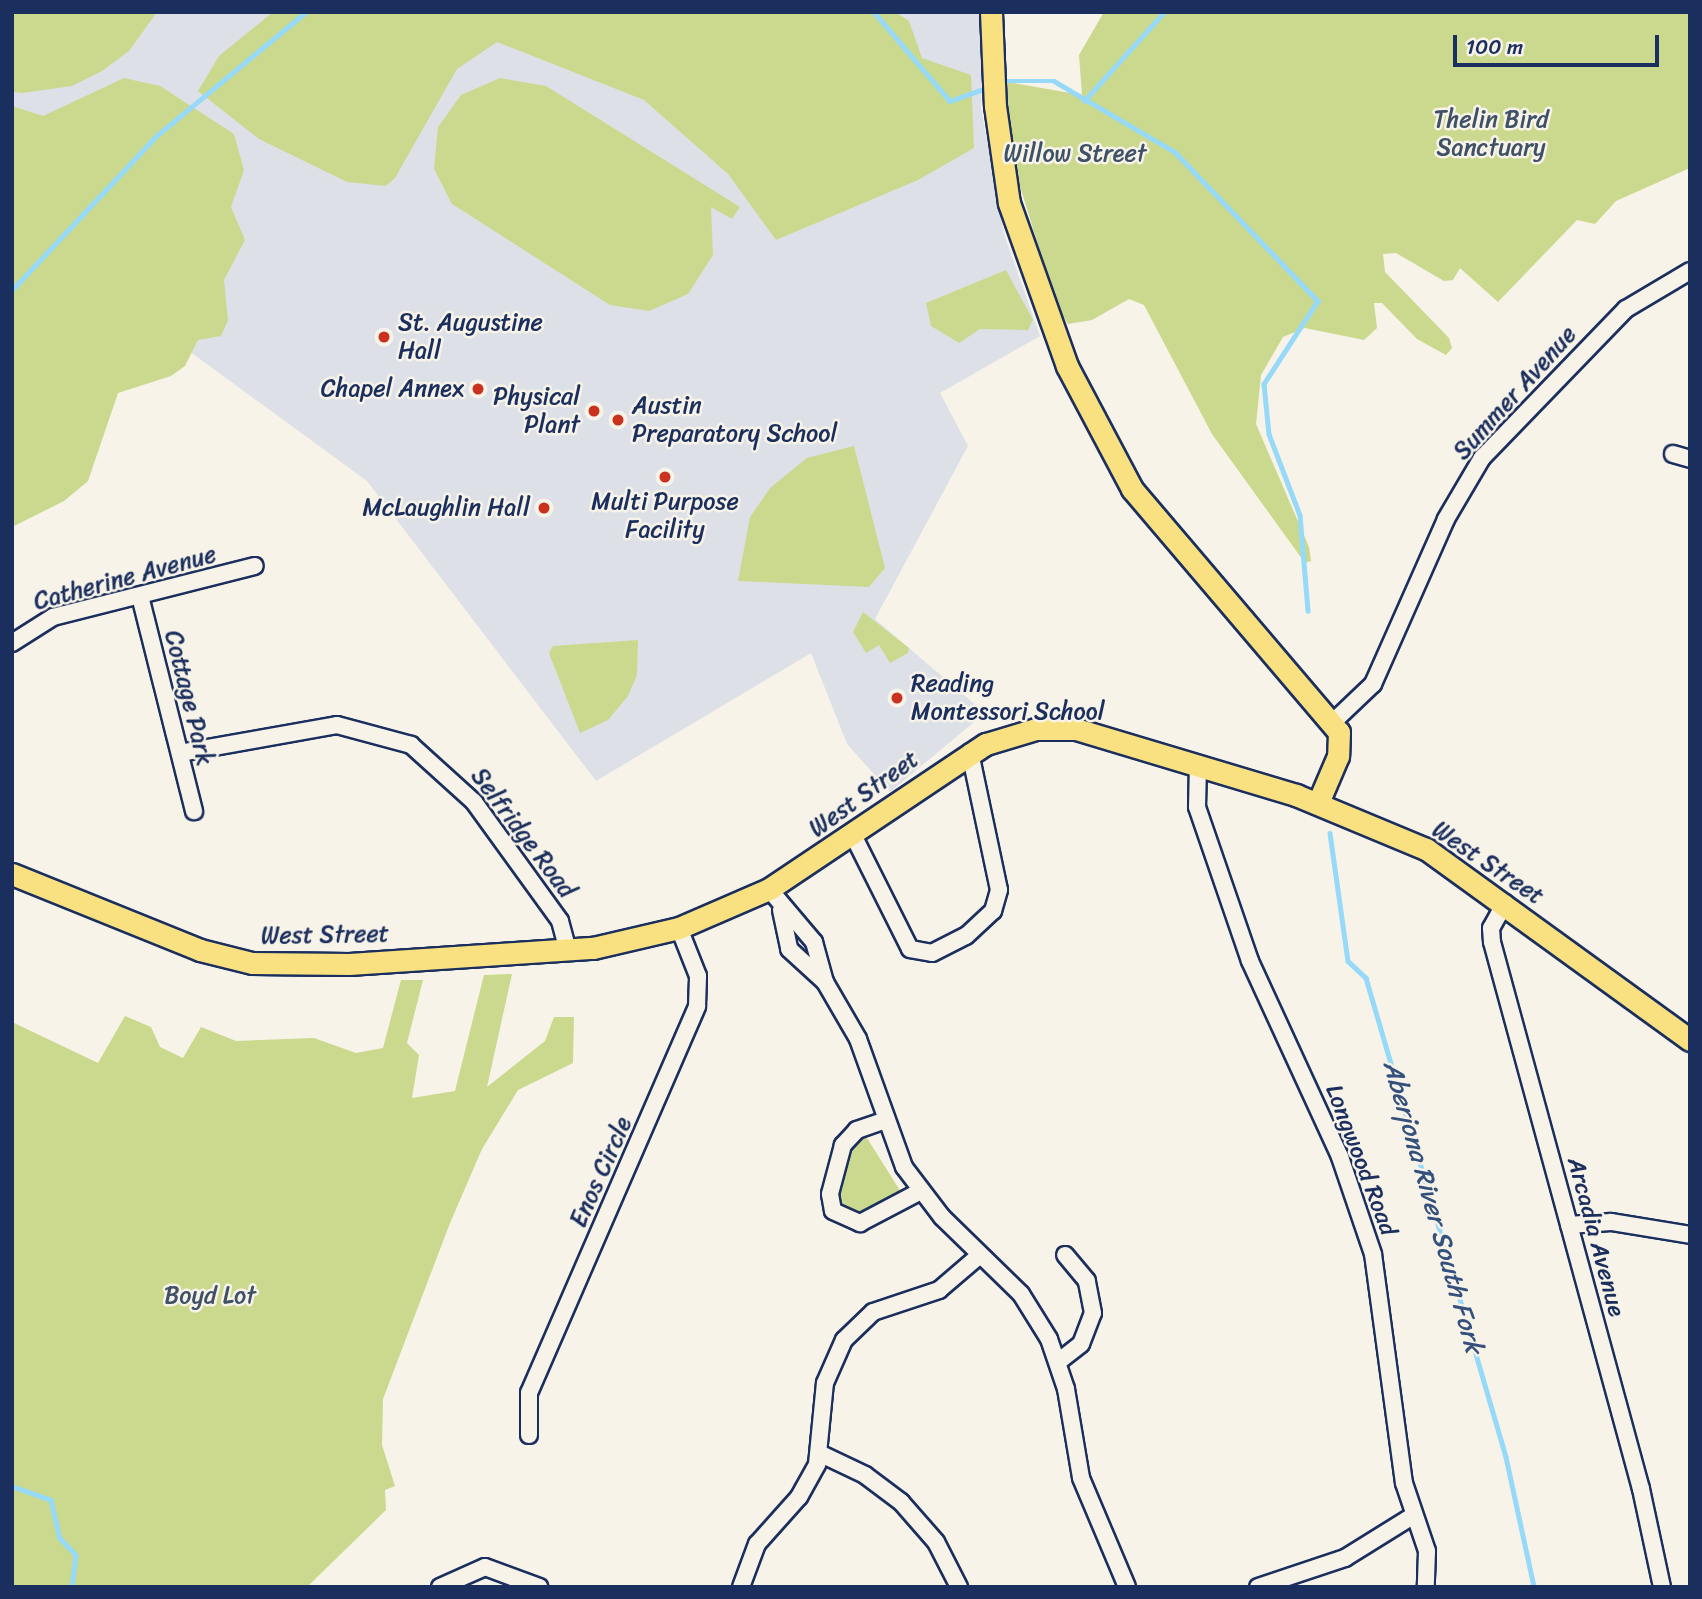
<!DOCTYPE html>
<html>
<head>
<meta charset="utf-8">
<style>
	body { margin:0 }
	#map { position:relative; width:1702px; height:1599px; overflow:hidden; background:#f7f3e8; font-family:Sriracha,sans-serif }
	div>[style] { position:absolute }
	.built>* { inset:0; background:#dde1e7 }
	.green>* { inset:0; background:#cad98d }
	.stream>* { height:4.5px; margin:-2.25px; padding:0 2.25px; transform-origin:2.25px; border-radius:2.25px; background:#96d9f8 }
	.roads { filter:drop-shadow(2px 0 #1b2f5e) drop-shadow(-2px 0 #1b2f5e) drop-shadow(0 2px #1b2f5e) drop-shadow(0 -2px #1b2f5e) }
	.minor>* { height:16px; margin:-8px; padding:0 8px; transform-origin:8px; border-radius:8px; background:#f7f3e8 }
	.major>* { height:21px; margin:-10.5px; padding:0 10.5px; transform-origin:10.5px; border-radius:10.5px; background:#f9e181 }
	.dots>* { width:19px; height:19px; translate:-50% -50%; box-sizing:border-box; border:4px solid #f7f3e8; border-radius:50% }
	span { translate:-50% -50%; white-space:nowrap; text-align:center; line-height:1.15; -webkit-text-stroke:5px #f7f3e8; paint-order:stroke }
	.park-label { font-size:24px; color:#3e5167 }
	.poi-label { font-size:24px; color:#1b2f5e }
	.left { translate:0 -50%; text-align:left }
	.right { translate:-100% -50%; text-align:right }
	.street-label { font-size:24px; color:#1b2f5e }
	.water-label { font-size:26px; color:#34517d; font-style:italic }
	.frame { position:absolute; inset:0; border:14px solid #1b2f5e; pointer-events:none }
	.scale { position:absolute; left:1453px; top:35px; width:206px; height:32px; box-sizing:border-box; border:4px solid #1b2f5e; border-top:0; padding-left:9px; font-size:21px; line-height:24px; white-space:nowrap; color:#1b2f5e; -webkit-text-stroke:5px #f7f3e8; paint-order:stroke }
</style>
</head>
<body>
<div id="map">
	<div class="built">
		<div style="clip-path:polygon(12px 12px,981px 12px,981px 108px,1004px 234px,1040px 336px,940px 393px,968px 446px,875px 619px,985px 713px,890px 792px,847px 744px,811px 653px,596px 781px,367px 481px,152px 324px,12px 492px)"></div>
	</div>
	<div class="green">
		<div style="clip-path:polygon(12px 12px,157px 12px,129px 51px,102px 71px,72px 86px,22px 93px,12px 92px)"></div>
		<div style="clip-path:polygon(273px 12px,895px 12px,909px 21px,922px 58px,971px 75px,974px 148px,918px 180px,776px 240px,728px 174px,644px 100px,497px 42px,457px 69px,395px 178px,386px 186px,347px 182px,259px 139px,198px 91px,219px 56px)"></div>
		<div style="clip-path:polygon(1104px 12px,1690px 12px,1690px 168px,1616px 201px,1595px 224px,1577px 220px,1498px 302px,1460px 268px,1453px 280px,1444px 281px,1396px 253px,1383px 254px,1385px 272px,1449px 338px,1452px 348px,1446px 355px,1417px 339px,1382px 303px,1374px 303px,1377px 328px,1364px 340px,1305px 328px,1283px 337px,1261px 375px,1256px 424px,1309px 547px,1311px 561px,1305px 563px,1212px 434px,1144px 305px,1129px 299px,1092px 320px,1068px 324px,1057px 306px,1019px 183px,1002px 81px,1082px 95px,1079px 55px)"></div>
		<div style="clip-path:polygon(124px 78px,160px 86px,234px 134px,244px 170px,231px 207px,245px 240px,224px 280px,228px 320px,221px 336px,198px 340px,185px 366px,171px 376px,118px 393px,88px 481px,64px 501px,12px 527px,12px 106px,43px 116px)"></div>
		<div style="clip-path:polygon(500px 78px,546px 86px,740px 207px,732px 219px,711px 207px,713px 255px,688px 294px,649px 311px,610px 305px,452px 204px,434px 169px,438px 127px,461px 95px)"></div>
		<div style="clip-path:polygon(1006px 270px,1033px 320px,1028px 330px,980px 329px,959px 343px,931px 326px,926px 303px)"></div>
		<div style="clip-path:polygon(854px 446px,885px 568px,869px 587px,738px 581px,750px 517px,770px 488px,807px 458px)"></div>
		<div style="clip-path:polygon(863px 612px,909px 648px,908px 653px,890px 663px,879px 645px,866px 653px,853px 632px)"></div>
		<div style="clip-path:polygon(638px 640px,637px 675px,628px 696px,608px 720px,580px 733px,549px 653px,553px 646px)"></div>
		<div style="clip-path:polygon(512px 974px,487px 1087px,545px 1041px,554px 1017px,574px 1017px,573px 1063px,518px 1090px,482px 1149px,450px 1223px,383px 1399px,382px 1445px,395px 1486px,385px 1490px,386px 1510px,307px 1587px,12px 1587px,12px 1022px,98px 1063px,125px 1016px,151px 1027px,160px 1047px,183px 1058px,201px 1027px,236px 1041px,314px 1038px,356px 1053px,383px 1048px,401px 980px,423px 980px,407px 1043px,419px 1055px,412px 1098px,455px 1091px,484px 975px)"></div>
		<div style="clip-path:polygon(865px 1135px,901px 1192px,875px 1209px,843px 1217px,834px 1189px,854px 1138px)"></div>
	</div>
	<div class="stream">
		<div style="left:874px;top:12px;width:117px;rotate:49.5deg"></div>
		<div style="left:950px;top:101px;width:33px;rotate:-20deg"></div>
		<div style="left:1005px;top:81px;width:49px"></div>
		<div style="left:1054px;top:81px;width:140px;rotate:30.4deg"></div>
		<div style="left:1175px;top:152px;width:207px;rotate:46.2deg"></div>
		<div style="left:1318px;top:301px;width:99px;rotate:123deg"></div>
		<div style="left:1264px;top:384px;width:50px;rotate:84.3deg"></div>
		<div style="left:1269px;top:434px;width:87px;rotate:69.1deg"></div>
		<div style="left:1300px;top:515px;width:96px;rotate:85.2deg"></div>
		<div style="left:1084px;top:101px;width:120px;rotate:-48deg"></div>
		<div style="left:12px;top:290px;width:208px;rotate:-46.9deg"></div>
		<div style="left:154px;top:138px;width:197px;rotate:-39.7deg"></div>
		<div style="left:1330px;top:833px;width:129px;rotate:82deg"></div>
		<div style="left:1348px;top:961px;width:25px;rotate:43deg"></div>
		<div style="left:1366px;top:978px;width:499px;rotate:73.7deg"></div>
		<div style="left:1506px;top:1457px;width:133px;rotate:77.8deg"></div>
		<div style="left:12px;top:1486px;width:41px;rotate:19.7deg"></div>
		<div style="left:51px;top:1500px;width:39px;rotate:77deg"></div>
		<div style="left:60px;top:1538px;width:23px;rotate:47deg"></div>
		<div style="left:76px;top:1555px;width:32px;rotate:97deg"></div>
	</div>
	<div class="roads">
		<div class="minor">
			<div style="left:1673px;top:454px;width:18px;rotate:16deg"></div>
			<div style="left:140px;top:596px;width:222px;rotate:75.9deg"></div>
			<div style="left:12px;top:643px;width:49px;rotate:-32.4deg"></div>
			<div style="left:53px;top:617px;width:208px;rotate:-14.2deg"></div>
			<div style="left:1332px;top:723px;width:57px;rotate:-43.6deg"></div>
			<div style="left:1373px;top:684px;width:180px;rotate:-66.1deg"></div>
			<div style="left:1446px;top:519px;width:71px;rotate:-59.5deg"></div>
			<div style="left:1482px;top:458px;width:207px;rotate:-46deg"></div>
			<div style="left:1626px;top:309px;width:74px;rotate:-30.7deg"></div>
			<div style="left:180px;top:753px;width:159px;rotate:-10.1deg"></div>
			<div style="left:337px;top:725px;width:77px;rotate:15.1deg"></div>
			<div style="left:411px;top:745px;width:85px;rotate:42.1deg"></div>
			<div style="left:474px;top:802px;width:147px;rotate:54.1deg"></div>
			<div style="left:560px;top:921px;width:31px;rotate:75deg"></div>
			<div style="left:1198px;top:764px;width:43px;rotate:91.3deg"></div>
			<div style="left:1197px;top:807px;width:163px;rotate:71deg"></div>
			<div style="left:1250px;top:961px;width:216px;rotate:65.3deg"></div>
			<div style="left:1340px;top:1157px;width:102px;rotate:71.2deg"></div>
			<div style="left:1373px;top:1254px;width:231px;rotate:82.3deg"></div>
			<div style="left:1404px;top:1483px;width:72px;rotate:71.3deg"></div>
			<div style="left:1427px;top:1551px;width:36px;rotate:92deg"></div>
			<div style="left:854px;top:837px;width:125px;rotate:63.4deg"></div>
			<div style="left:910px;top:949px;width:22px;rotate:10deg"></div>
			<div style="left:932px;top:953px;width:38px;rotate:-27deg"></div>
			<div style="left:966px;top:936px;width:37px;rotate:-43deg"></div>
			<div style="left:993px;top:911px;width:22px;rotate:-74deg"></div>
			<div style="left:999px;top:890px;width:141px;rotate:-101.9deg"></div>
			<div style="left:769px;top:889px;width:70px;rotate:49.7deg"></div>
			<div style="left:814px;top:942px;width:41px;rotate:74.6deg"></div>
			<div style="left:825px;top:982px;width:66px;rotate:59.9deg"></div>
			<div style="left:858px;top:1039px;width:136px;rotate:70.2deg"></div>
			<div style="left:904px;top:1167px;width:63px;rotate:52.8deg"></div>
			<div style="left:942px;top:1217px;width:110px;rotate:44.3deg"></div>
			<div style="left:1021px;top:1294px;width:53px;rotate:58.1deg"></div>
			<div style="left:1049px;top:1339px;width:53px;rotate:71.2deg"></div>
			<div style="left:1066px;top:1389px;width:90px;rotate:80.4deg"></div>
			<div style="left:1081px;top:1478px;width:118px;rotate:67.1deg"></div>
			<div style="left:1505px;top:903px;width:29px;rotate:119deg"></div>
			<div style="left:1491px;top:928px;width:14px;rotate:86deg"></div>
			<div style="left:1492px;top:942px;width:567px;rotate:74.76deg"></div>
			<div style="left:1641px;top:1489px;width:100px;rotate:77.9deg"></div>
			<div style="left:781px;top:910px;width:40px;rotate:78deg"></div>
			<div style="left:789px;top:949px;width:49px;rotate:42.5deg"></div>
			<div style="left:883px;top:1121px;width:28px;rotate:161deg"></div>
			<div style="left:857px;top:1130px;width:21px;rotate:133deg"></div>
			<div style="left:843px;top:1145px;width:51px;rotate:104.9deg"></div>
			<div style="left:830px;top:1194px;width:17px;rotate:80deg"></div>
			<div style="left:833px;top:1211px;width:30px;rotate:24deg"></div>
			<div style="left:860px;top:1223px;width:69px;rotate:-27.7deg"></div>
			<div style="left:1569px;top:1225px;width:42px;rotate:-4.1deg"></div>
			<div style="left:1611px;top:1222px;width:80px;rotate:9.3deg"></div>
			<div style="left:1058px;top:1362px;width:29px;rotate:-38deg"></div>
			<div style="left:1081px;top:1344px;width:33px;rotate:-69deg"></div>
			<div style="left:1093px;top:1313px;width:33px;rotate:-101deg"></div>
			<div style="left:1087px;top:1281px;width:34px;rotate:-130deg"></div>
			<div style="left:529px;top:1435px;width:42px;rotate:-90deg"></div>
			<div style="left:529px;top:1393px;width:422px;rotate:-66.5deg"></div>
			<div style="left:697px;top:1006px;width:30px;rotate:-88deg"></div>
			<div style="left:698px;top:976px;width:52px;rotate:-111.6deg"></div>
			<div style="left:821px;top:1454px;width:49px;rotate:25.5deg"></div>
			<div style="left:865px;top:1475px;width:45px;rotate:36.9deg"></div>
			<div style="left:901px;top:1502px;width:53px;rotate:48.8deg"></div>
			<div style="left:936px;top:1542px;width:51px;rotate:62.9deg"></div>
			<div style="left:440px;top:1587px;width:49px;rotate:-24deg"></div>
			<div style="left:485px;top:1567px;width:58px;rotate:20.3deg"></div>
			<div style="left:741px;top:1587px;width:46px;rotate:-69.6deg"></div>
			<div style="left:757px;top:1544px;width:63px;rotate:-48.2deg"></div>
			<div style="left:799px;top:1497px;width:38px;rotate:-61deg"></div>
			<div style="left:817px;top:1464px;width:81px;rotate:-84.4deg"></div>
			<div style="left:825px;top:1383px;width:47px;rotate:-66.2deg"></div>
			<div style="left:844px;top:1340px;width:40px;rotate:-44deg"></div>
			<div style="left:873px;top:1312px;width:70px;rotate:-18.4deg"></div>
			<div style="left:939px;top:1290px;width:54px;rotate:-40.5deg"></div>
			<div style="left:1258px;top:1587px;width:92px;rotate:-18.4deg"></div>
			<div style="left:1345px;top:1558px;width:81px;rotate:-31.9deg"></div>
		</div>
		<div class="major">
			<div style="left:991px;top:12px;width:94px;rotate:87.6deg"></div>
			<div style="left:995px;top:106px;width:98px;rotate:81.8deg"></div>
			<div style="left:1009px;top:203px;width:173px;rotate:70.4deg"></div>
			<div style="left:1067px;top:366px;width:139px;rotate:62.1deg"></div>
			<div style="left:1132px;top:489px;width:319px;rotate:49.6deg"></div>
			<div style="left:1339px;top:732px;width:24px;rotate:92deg"></div>
			<div style="left:1338px;top:756px;width:51px;rotate:113.1deg"></div>
			<div style="left:12px;top:874px;width:203px;rotate:22deg"></div>
			<div style="left:200px;top:950px;width:54px;rotate:14deg"></div>
			<div style="left:252px;top:963px;width:97px;rotate:0.6deg"></div>
			<div style="left:349px;top:964px;width:245px;rotate:-3.8deg"></div>
			<div style="left:593px;top:948px;width:88px;rotate:-13.1deg"></div>
			<div style="left:679px;top:928px;width:98px;rotate:-23.4deg"></div>
			<div style="left:769px;top:889px;width:261px;rotate:-33.8deg"></div>
			<div style="left:986px;top:744px;width:52px;rotate:-16.7deg"></div>
			<div style="left:1036px;top:729px;width:40px"></div>
			<div style="left:1076px;top:729px;width:230px;rotate:16.7deg"></div>
			<div style="left:1296px;top:795px;width:141px;rotate:22.6deg"></div>
			<div style="left:1426px;top:849px;width:326px;rotate:35.9deg"></div>
		</div>
	</div>
	<div class="dots">
		<div style="left:384px;top:337px;background:#c8321e"></div>
		<div style="left:478px;top:389px;background:#c8321e"></div>
		<div style="left:594px;top:411px;background:#c8321e"></div>
		<div style="left:618px;top:420px;background:#c8321e"></div>
		<div style="left:665px;top:477px;background:#c8321e"></div>
		<div style="left:544px;top:508px;background:#c8321e"></div>
		<div style="left:897px;top:698px;background:#c8321e"></div>
	</div>
	<div class="park-label">
		<span style="left:1491px;top:134px">Thelin Bird<br>Sanctuary</span>
		<span style="left:1075px;top:154px">Willow Street</span>
		<span style="left:210px;top:1296px">Boyd Lot</span>
	</div>
	<div class="poi-label">
		<span class="left" style="left:398px;top:337px">St. Augustine<br>Hall</span>
		<span class="right" style="left:464px;top:389px">Chapel Annex</span>
		<span class="right" style="left:580px;top:411px">Physical<br>Plant</span>
		<span class="left" style="left:632px;top:420px">Austin<br>Preparatory School</span>
		<span style="left:665px;top:516px">Multi Purpose<br>Facility</span>
		<span class="right" style="left:530px;top:508px">McLaughlin Hall</span>
		<span class="left" style="left:911px;top:698px">Reading<br>Montessori School</span>
	</div>
	<div class="street-label">
		<span style="left:1515px;top:393px;rotate:-48deg">Summer Avenue</span>
		<span style="left:125px;top:578px;rotate:-15deg">Catherine Avenue</span>
		<span style="left:189px;top:698px;rotate:76deg">Cottage Park</span>
		<span style="left:864px;top:794px;rotate:-36deg">West Street</span>
		<span style="left:523px;top:833px;rotate:53deg">Selfridge Road</span>
		<span style="left:1488px;top:863px;rotate:34deg">West Street</span>
		<span style="left:325px;top:935px;rotate:-1deg">West Street</span>
		<span style="left:1361px;top:1160px;rotate:69deg">Longwood Road</span>
		<span style="left:601px;top:1172px;rotate:-66deg">Enos Circle</span>
		<span style="left:1596px;top:1237px;rotate:75deg">Arcadia Avenue</span>
	</div>
	<div class="water-label">
		<span style="left:1433px;top:1207px;rotate:74deg">Aberjona River South Fork</span>
	</div>
	<div class="frame"></div>
	<div class="scale">100 m</div>
</div>
</body>
</html>
